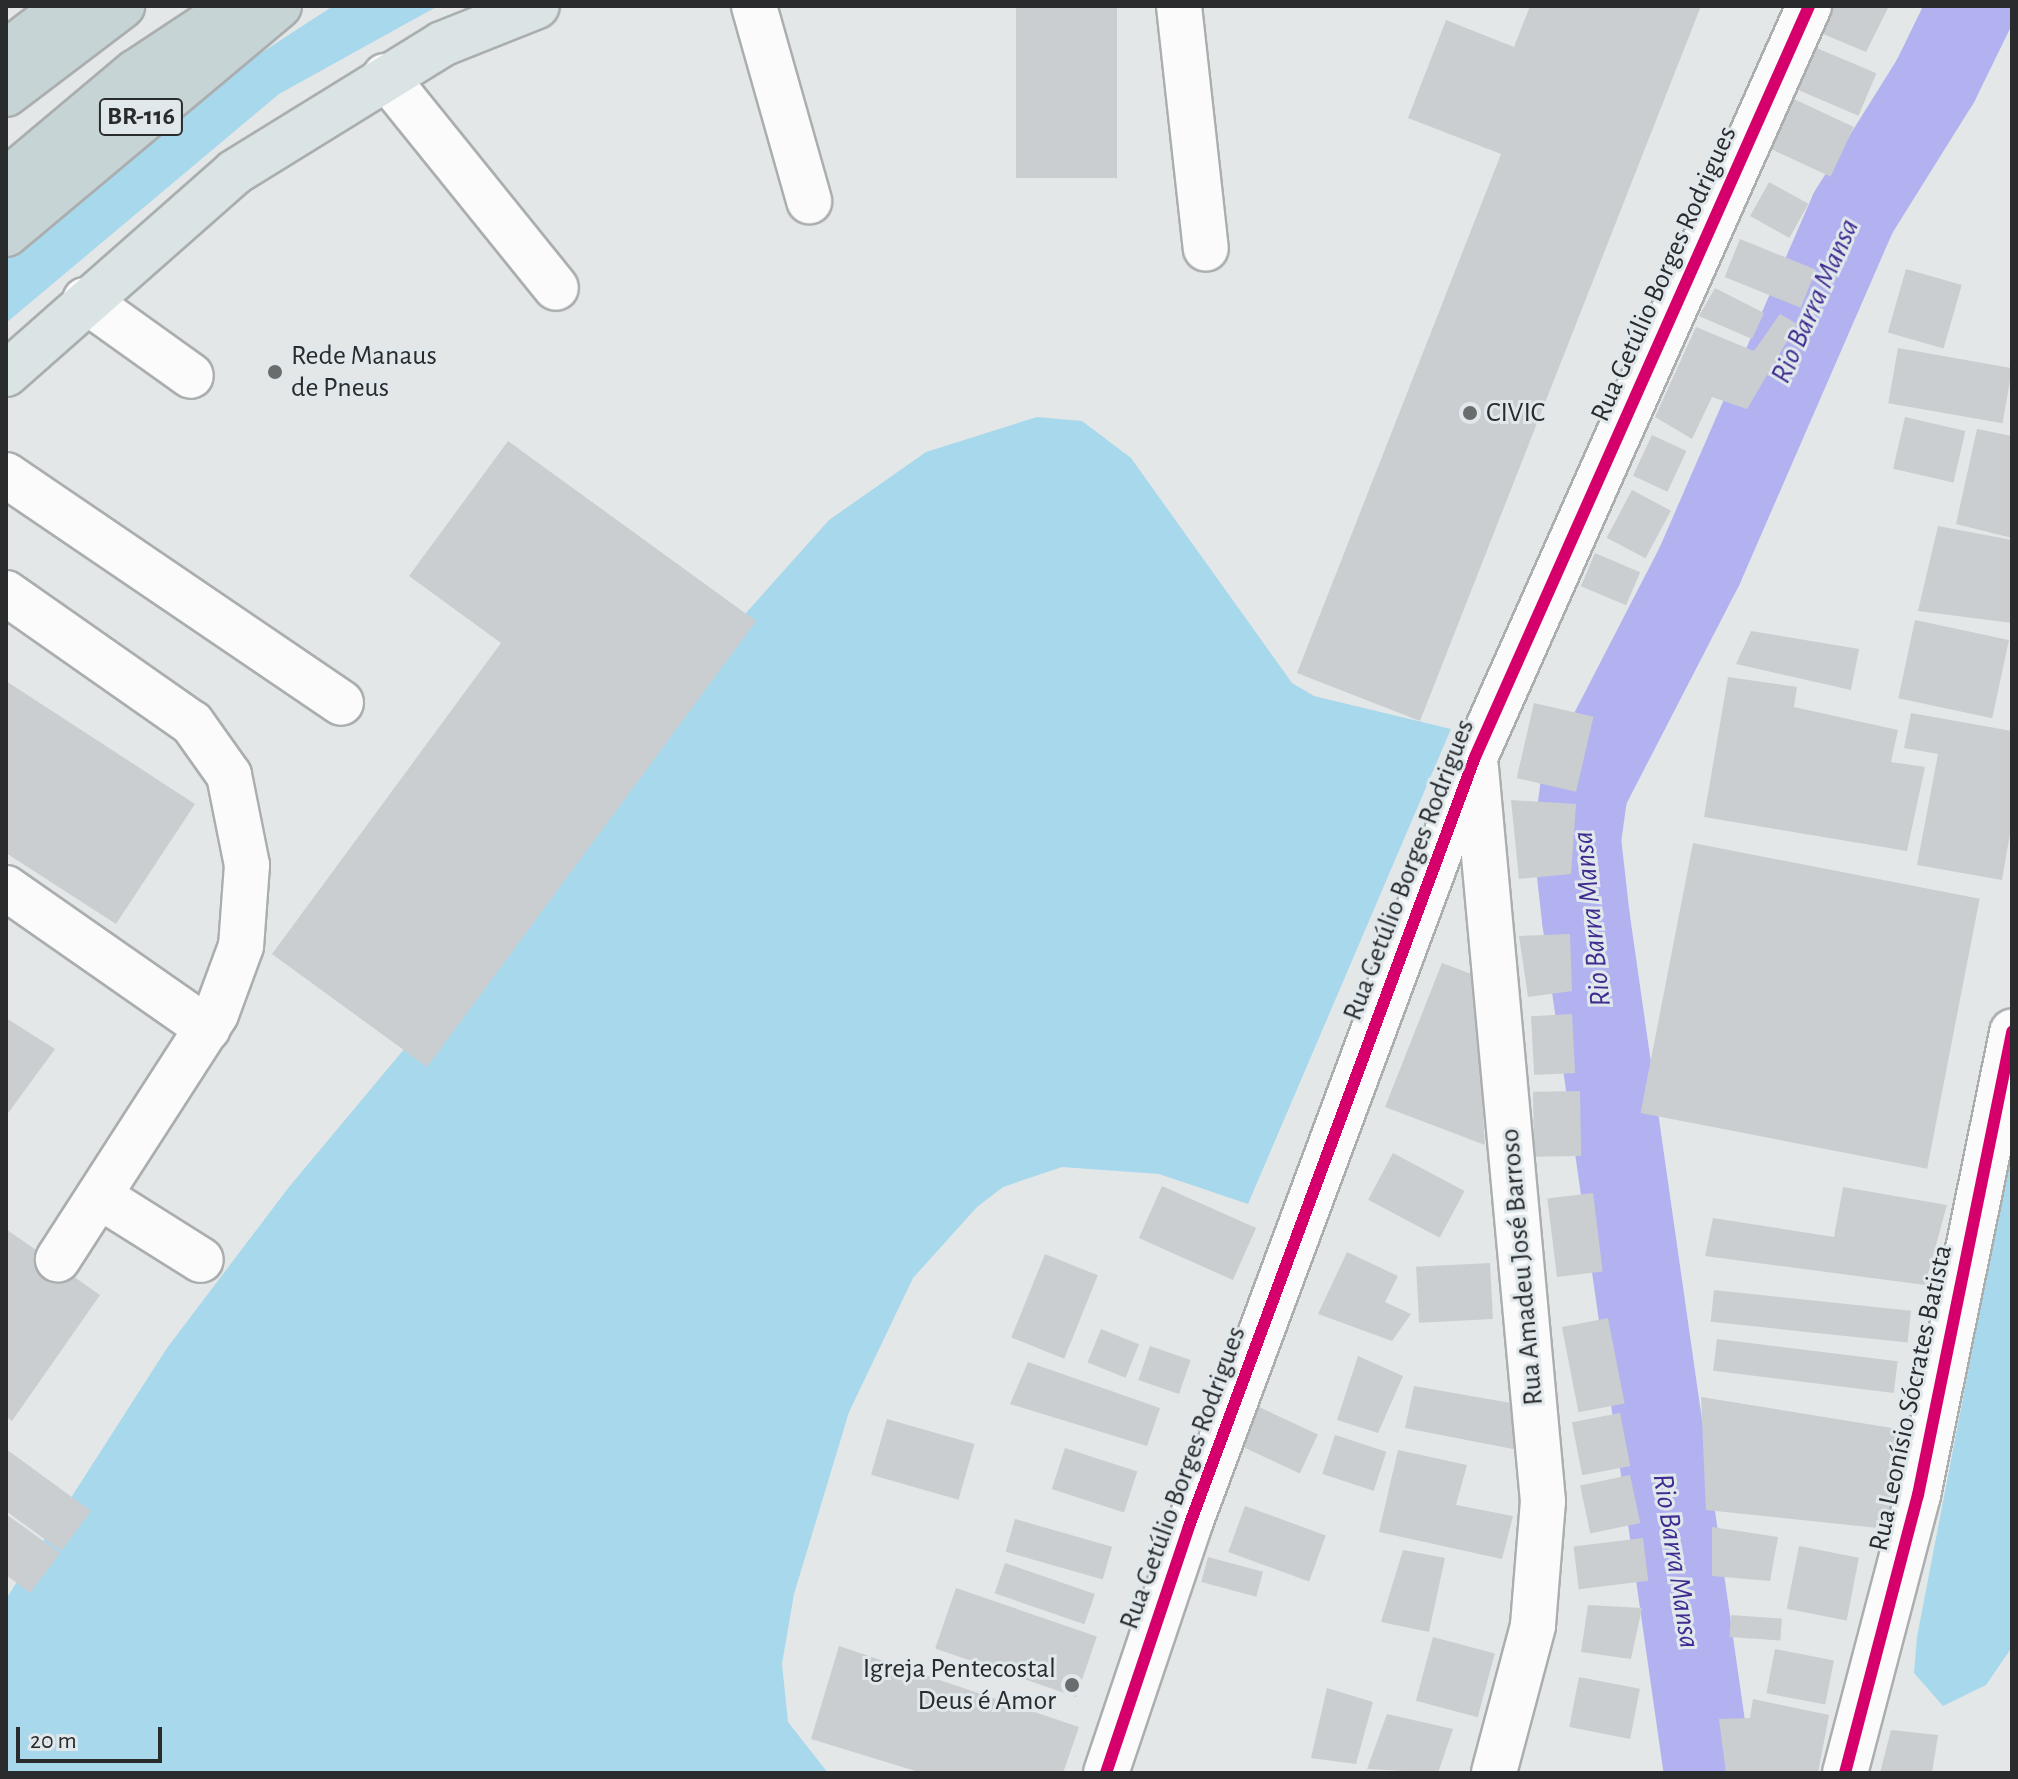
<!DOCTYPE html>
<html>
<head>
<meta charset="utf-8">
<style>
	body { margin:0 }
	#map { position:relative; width:2018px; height:1779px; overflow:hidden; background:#e3e7e8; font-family:"Alegreya Sans",sans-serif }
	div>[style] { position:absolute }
	.green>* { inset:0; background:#a8d8eb }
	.river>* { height:88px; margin:-44px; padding:0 44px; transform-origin:44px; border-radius:44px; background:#b3b2f0 }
	.building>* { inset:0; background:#cbced0; transform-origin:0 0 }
	.roads { filter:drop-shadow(2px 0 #abaeaf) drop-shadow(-2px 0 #abaeaf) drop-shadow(0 2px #abaeaf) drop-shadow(0 -2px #abaeaf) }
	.minor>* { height:44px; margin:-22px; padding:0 22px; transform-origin:22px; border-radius:22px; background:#fbfbfc }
	.major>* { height:44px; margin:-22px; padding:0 22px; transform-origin:22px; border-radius:22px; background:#dbe4e5 }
	.highway>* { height:44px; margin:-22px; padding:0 22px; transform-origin:22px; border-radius:22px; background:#c7d4d5 }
	.cycleway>* { height:12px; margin:-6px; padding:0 6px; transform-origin:6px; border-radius:6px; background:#d6006c }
	.dots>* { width:22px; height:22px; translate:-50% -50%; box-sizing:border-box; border:4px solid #e0e8eb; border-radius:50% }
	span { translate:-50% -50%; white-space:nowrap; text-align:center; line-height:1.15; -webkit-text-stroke:6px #e0e8eb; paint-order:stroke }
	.shield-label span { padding:2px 6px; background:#e0e8eb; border:2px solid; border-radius:6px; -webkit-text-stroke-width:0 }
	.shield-label { font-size:26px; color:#292b2d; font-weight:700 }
	.street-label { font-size:28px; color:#292b2d }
	.poi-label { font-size:28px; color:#292b2d }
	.left { translate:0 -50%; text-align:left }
	.right { translate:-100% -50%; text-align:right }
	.water-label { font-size:30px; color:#3f2c90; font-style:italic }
	.frame { position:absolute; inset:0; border:8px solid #292b2d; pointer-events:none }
	.scale { position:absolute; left:16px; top:1727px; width:146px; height:36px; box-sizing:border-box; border:4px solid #292b2d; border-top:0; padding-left:10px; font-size:24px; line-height:28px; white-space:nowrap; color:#292b2d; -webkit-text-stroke:6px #e0e8eb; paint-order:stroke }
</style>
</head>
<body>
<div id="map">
	<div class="green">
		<div style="clip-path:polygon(333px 6px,438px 6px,279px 94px,6px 323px,6px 256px,75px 191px,215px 83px)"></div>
		<div style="clip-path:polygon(1037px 417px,1082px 421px,1131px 458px,1292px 683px,1314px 696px,1451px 729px,1248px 1204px,1159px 1174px,1062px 1167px,1003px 1187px,977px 1207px,913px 1278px,849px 1412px,794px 1594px,782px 1664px,788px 1722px,828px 1773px,6px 1773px,6px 1599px,167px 1348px,289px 1187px,511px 921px,614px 761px,829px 520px,926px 452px)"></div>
		<div style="clip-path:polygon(2012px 1143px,2012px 1647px,1986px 1685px,1943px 1706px,1914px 1673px,1917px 1637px)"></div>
	</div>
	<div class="river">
		<div style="left:1708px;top:1773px;width:863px;rotate:-98.13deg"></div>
		<div style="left:1586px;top:919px;width:80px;rotate:-96.5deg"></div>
		<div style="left:1577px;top:840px;width:50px;rotate:-82deg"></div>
		<div style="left:1584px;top:790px;width:253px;rotate:-62.7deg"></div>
		<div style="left:1700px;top:565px;width:384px;rotate:-66.5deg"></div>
		<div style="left:1853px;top:213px;width:155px;rotate:-58deg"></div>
		<div style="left:1935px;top:82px;width:85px;rotate:-64deg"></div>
	</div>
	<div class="building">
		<div style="left:1016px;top:6px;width:101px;height:172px"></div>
		<div style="clip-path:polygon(1530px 6px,1701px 6px,1420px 721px,1297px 673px,1501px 154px,1408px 118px,1446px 20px,1514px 47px)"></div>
		<div style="clip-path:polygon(1830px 6px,1889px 6px,1866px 52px,1816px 31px)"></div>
		<div style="left:1812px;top:46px;width:70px;height:46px;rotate:23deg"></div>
		<div style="left:1794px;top:99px;width:66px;height:55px;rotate:25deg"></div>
		<div style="left:1769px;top:182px;width:45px;height:39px;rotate:29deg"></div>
		<div style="left:1740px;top:239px;width:82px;height:41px;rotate:22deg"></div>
		<div style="left:1906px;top:269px;width:58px;height:66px;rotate:16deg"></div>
		<div style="clip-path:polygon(1715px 288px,1764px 313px,1752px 339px,1699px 316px)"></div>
		<div style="clip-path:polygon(1780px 314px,1797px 324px,1747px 409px,1712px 397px,1692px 439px,1655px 417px,1696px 327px,1754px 351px)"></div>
		<div style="left:1898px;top:348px;width:116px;height:56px;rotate:10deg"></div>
		<div style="left:1905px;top:417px;width:62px;height:53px;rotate:13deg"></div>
		<div style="clip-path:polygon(1977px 429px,2012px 436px,2012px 538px,1956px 524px)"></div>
		<div style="left:1652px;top:435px;width:38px;height:45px;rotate:25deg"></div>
		<div style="clip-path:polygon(508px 441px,756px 621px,427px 1067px,272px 954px,501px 643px,409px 576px)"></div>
		<div style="left:1632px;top:490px;width:44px;height:54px;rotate:28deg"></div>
		<div style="clip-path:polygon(1938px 526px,2012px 540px,2012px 623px,1918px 611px)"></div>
		<div style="left:1595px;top:553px;width:49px;height:36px;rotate:23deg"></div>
		<div style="left:1915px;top:620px;width:96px;height:80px;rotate:12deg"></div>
		<div style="clip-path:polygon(1751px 631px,1859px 649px,1851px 690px,1736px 664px)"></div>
		<div style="clip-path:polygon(1728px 677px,1797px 687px,1794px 707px,1898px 730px,1891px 762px,1925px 767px,1907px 851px,1704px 817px)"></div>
		<div style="clip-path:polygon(6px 681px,195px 804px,116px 924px,6px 853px)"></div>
		<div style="left:1534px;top:703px;width:61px;height:77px;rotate:13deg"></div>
		<div style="clip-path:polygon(1911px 713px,2012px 731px,2012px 822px,2002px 880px,1917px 865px,1938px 754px,1904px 748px)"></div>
		<div style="clip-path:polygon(1511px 800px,1576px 804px,1571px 874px,1519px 879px)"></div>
		<div style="left:1693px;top:843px;width:292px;height:275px;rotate:11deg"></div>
		<div style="clip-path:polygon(1570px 934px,1572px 991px,1528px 997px,1519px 936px)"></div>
		<div style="clip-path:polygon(1442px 963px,1474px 975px,1485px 1145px,1385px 1107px)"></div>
		<div style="left:1572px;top:1014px;width:59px;height:41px;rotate:87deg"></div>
		<div style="clip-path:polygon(6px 1018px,55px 1049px,6px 1116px)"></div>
		<div style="left:1580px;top:1091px;width:65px;height:47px;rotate:89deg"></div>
		<div style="left:1393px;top:1153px;width:81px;height:53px;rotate:28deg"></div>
		<div style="left:1162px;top:1186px;width:103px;height:57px;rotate:24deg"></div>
		<div style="clip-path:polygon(1843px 1187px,1947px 1205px,1925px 1285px,1705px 1256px,1713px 1218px,1834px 1237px)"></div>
		<div style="left:1593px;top:1193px;width:79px;height:46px;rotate:83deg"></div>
		<div style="clip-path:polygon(6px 1229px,100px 1295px,12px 1421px,6px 1416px)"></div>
		<div style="clip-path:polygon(1347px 1252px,1398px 1276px,1385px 1302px,1411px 1314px,1392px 1341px,1318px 1314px)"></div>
		<div style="left:1045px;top:1254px;width:57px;height:90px;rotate:22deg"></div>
		<div style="left:1490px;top:1263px;width:56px;height:74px;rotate:87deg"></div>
		<div style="left:1714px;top:1290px;width:198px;height:32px;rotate:6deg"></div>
		<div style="left:1608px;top:1318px;width:87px;height:47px;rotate:79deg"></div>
		<div style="left:1101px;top:1329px;width:41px;height:36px;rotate:22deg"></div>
		<div style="left:1717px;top:1339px;width:182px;height:32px;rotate:7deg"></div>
		<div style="left:1150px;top:1346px;width:43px;height:36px;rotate:19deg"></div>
		<div style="clip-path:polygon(1358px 1356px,1403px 1376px,1378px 1433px,1337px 1420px)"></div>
		<div style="clip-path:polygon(1028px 1362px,1160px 1408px,1147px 1446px,1010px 1404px)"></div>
		<div style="clip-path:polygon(1414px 1386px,1511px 1403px,1518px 1450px,1405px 1428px)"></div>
		<div style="clip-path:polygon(1701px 1397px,1898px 1429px,1887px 1529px,1706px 1510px)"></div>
		<div style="left:1259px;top:1407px;width:65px;height:43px;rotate:25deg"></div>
		<div style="left:1620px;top:1413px;width:54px;height:49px;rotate:79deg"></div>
		<div style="left:887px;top:1419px;width:91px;height:58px;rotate:16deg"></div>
		<div style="left:1335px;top:1435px;width:54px;height:41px;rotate:18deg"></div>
		<div style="left:1065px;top:1448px;width:76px;height:43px;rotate:18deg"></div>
		<div style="clip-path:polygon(6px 1449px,91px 1511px,61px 1551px,6px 1511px)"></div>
		<div style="clip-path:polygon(1398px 1450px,1467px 1465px,1456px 1505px,1513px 1516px,1502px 1559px,1379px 1532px)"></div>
		<div style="left:1630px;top:1475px;width:49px;height:51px;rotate:78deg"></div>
		<div style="left:1245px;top:1506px;width:86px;height:49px;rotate:20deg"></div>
		<div style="clip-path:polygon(6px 1514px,60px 1553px,30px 1593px,6px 1575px)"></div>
		<div style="left:1015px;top:1519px;width:101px;height:34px;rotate:16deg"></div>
		<div style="clip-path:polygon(1712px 1527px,1778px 1537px,1770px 1581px,1712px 1576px)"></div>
		<div style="left:1643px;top:1538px;width:43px;height:70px;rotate:83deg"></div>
		<div style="left:1799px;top:1546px;width:61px;height:64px;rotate:11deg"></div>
		<div style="clip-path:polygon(1403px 1550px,1445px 1558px,1429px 1632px,1381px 1622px)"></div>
		<div style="left:1208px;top:1557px;width:57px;height:26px;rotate:15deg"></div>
		<div style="left:1005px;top:1563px;width:95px;height:32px;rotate:19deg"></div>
		<div style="left:956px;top:1588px;width:149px;height:64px;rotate:19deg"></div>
		<div style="clip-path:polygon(1588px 1605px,1642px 1608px,1631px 1659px,1581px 1652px)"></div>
		<div style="left:1731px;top:1615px;width:51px;height:22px;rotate:4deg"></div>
		<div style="left:1433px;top:1637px;width:64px;height:66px;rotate:15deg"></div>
		<div style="clip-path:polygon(839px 1646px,1079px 1727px,1063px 1773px,922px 1773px,811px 1739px)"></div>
		<div style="left:1775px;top:1649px;width:60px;height:45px;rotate:11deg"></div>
		<div style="left:1579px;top:1677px;width:62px;height:51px;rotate:11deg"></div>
		<div style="clip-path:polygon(1327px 1688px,1373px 1702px,1356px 1764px,1311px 1758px)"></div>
		<div style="clip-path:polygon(1753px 1699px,1829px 1715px,1818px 1773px,1726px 1773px,1719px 1719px,1750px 1718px)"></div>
		<div style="clip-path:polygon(1387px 1714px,1453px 1729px,1438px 1773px,1367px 1769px)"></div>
		<div style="clip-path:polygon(1891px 1730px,1938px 1735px,1932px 1773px,1880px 1773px)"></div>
	</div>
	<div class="roads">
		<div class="minor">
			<div style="left:754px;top:6px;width:203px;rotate:74.2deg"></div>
			<div style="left:1179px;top:6px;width:244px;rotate:83.7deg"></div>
			<div style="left:385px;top:76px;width:272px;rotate:51.1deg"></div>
			<div style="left:85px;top:300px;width:130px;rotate:35.6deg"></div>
			<div style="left:6px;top:475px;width:405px;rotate:34.2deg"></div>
			<div style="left:6px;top:593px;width:227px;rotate:35deg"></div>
			<div style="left:192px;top:723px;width:64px;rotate:54.6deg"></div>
			<div style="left:229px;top:775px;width:92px;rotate:78.7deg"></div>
			<div style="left:247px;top:865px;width:81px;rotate:94.2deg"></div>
			<div style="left:241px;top:946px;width:72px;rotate:110.2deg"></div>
			<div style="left:216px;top:1014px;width:292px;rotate:122.8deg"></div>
			<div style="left:1476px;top:768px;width:736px;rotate:84.78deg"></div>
			<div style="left:1543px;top:1501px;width:125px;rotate:94.6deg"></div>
			<div style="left:1533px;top:1626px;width:152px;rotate:104.9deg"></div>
			<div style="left:6px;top:888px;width:246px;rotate:34.9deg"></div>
			<div style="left:99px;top:1196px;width:120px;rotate:32.1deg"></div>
			<div style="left:1106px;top:1773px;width:261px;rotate:-71.4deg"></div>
			<div style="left:1189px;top:1526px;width:820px;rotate:-69.6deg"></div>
			<div style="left:1475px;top:757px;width:822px;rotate:-66.02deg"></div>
			<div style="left:1845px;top:1773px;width:287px;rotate:-75.3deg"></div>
			<div style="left:1918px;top:1495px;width:473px;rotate:-78.5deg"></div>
		</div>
		<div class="major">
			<div style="left:6px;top:374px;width:305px;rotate:-41.4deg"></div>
			<div style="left:235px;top:172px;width:243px;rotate:-31.7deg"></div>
			<div style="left:442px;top:44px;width:102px;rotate:-21.8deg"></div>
		</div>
		<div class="highway">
			<div style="left:6px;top:53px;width:77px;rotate:-37.6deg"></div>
			<div style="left:6px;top:94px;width:146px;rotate:-37.2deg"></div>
			<div style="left:6px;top:181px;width:170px;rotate:-40deg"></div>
			<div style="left:136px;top:72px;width:120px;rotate:-33.4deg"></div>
			<div style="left:6px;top:234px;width:356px;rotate:-39.9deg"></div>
		</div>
	</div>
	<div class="cycleway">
		<div style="left:1106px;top:1773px;width:261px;rotate:-71.4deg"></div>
		<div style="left:1189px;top:1526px;width:820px;rotate:-69.6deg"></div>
		<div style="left:1475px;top:757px;width:822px;rotate:-66.02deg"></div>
		<div style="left:1845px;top:1773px;width:287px;rotate:-75.3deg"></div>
		<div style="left:1918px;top:1495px;width:473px;rotate:-78.5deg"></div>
	</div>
	<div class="dots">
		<div style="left:275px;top:372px;background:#6a6d6e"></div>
		<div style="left:1470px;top:413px;background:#6a6d6e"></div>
		<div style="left:1072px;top:1685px;background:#6a6d6e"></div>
	</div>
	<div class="shield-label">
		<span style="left:141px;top:117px">BR-116</span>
	</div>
	<div class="street-label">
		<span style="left:1664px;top:274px;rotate:-66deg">Rua Getúlio Borges Rodrigues</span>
		<span style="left:1409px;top:870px;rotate:-69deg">Rua Getúlio Borges Rodrigues</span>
		<span style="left:1522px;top:1267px;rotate:-95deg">Rua Amadeu José Barroso</span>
		<span style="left:1911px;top:1398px;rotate:-78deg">Rua Leonísio Sócrates Batista</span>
		<span style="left:1183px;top:1478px;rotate:-70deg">Rua Getúlio Borges Rodrigues</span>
	</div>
	<div class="poi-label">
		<span class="left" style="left:291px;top:372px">Rede Manaus<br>de Pneus</span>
		<span class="left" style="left:1486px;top:413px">CIVIC</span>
		<span class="right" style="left:1056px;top:1685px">Igreja Pentecostal<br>Deus é Amor</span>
	</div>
	<div class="water-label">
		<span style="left:1815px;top:301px;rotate:-66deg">Rio Barra Mansa</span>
		<span style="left:1592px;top:919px;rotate:-96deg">Rio Barra Mansa</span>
		<span style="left:1676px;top:1561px;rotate:81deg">Rio Barra Mansa</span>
	</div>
	<div class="frame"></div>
	<div class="scale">20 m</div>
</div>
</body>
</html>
